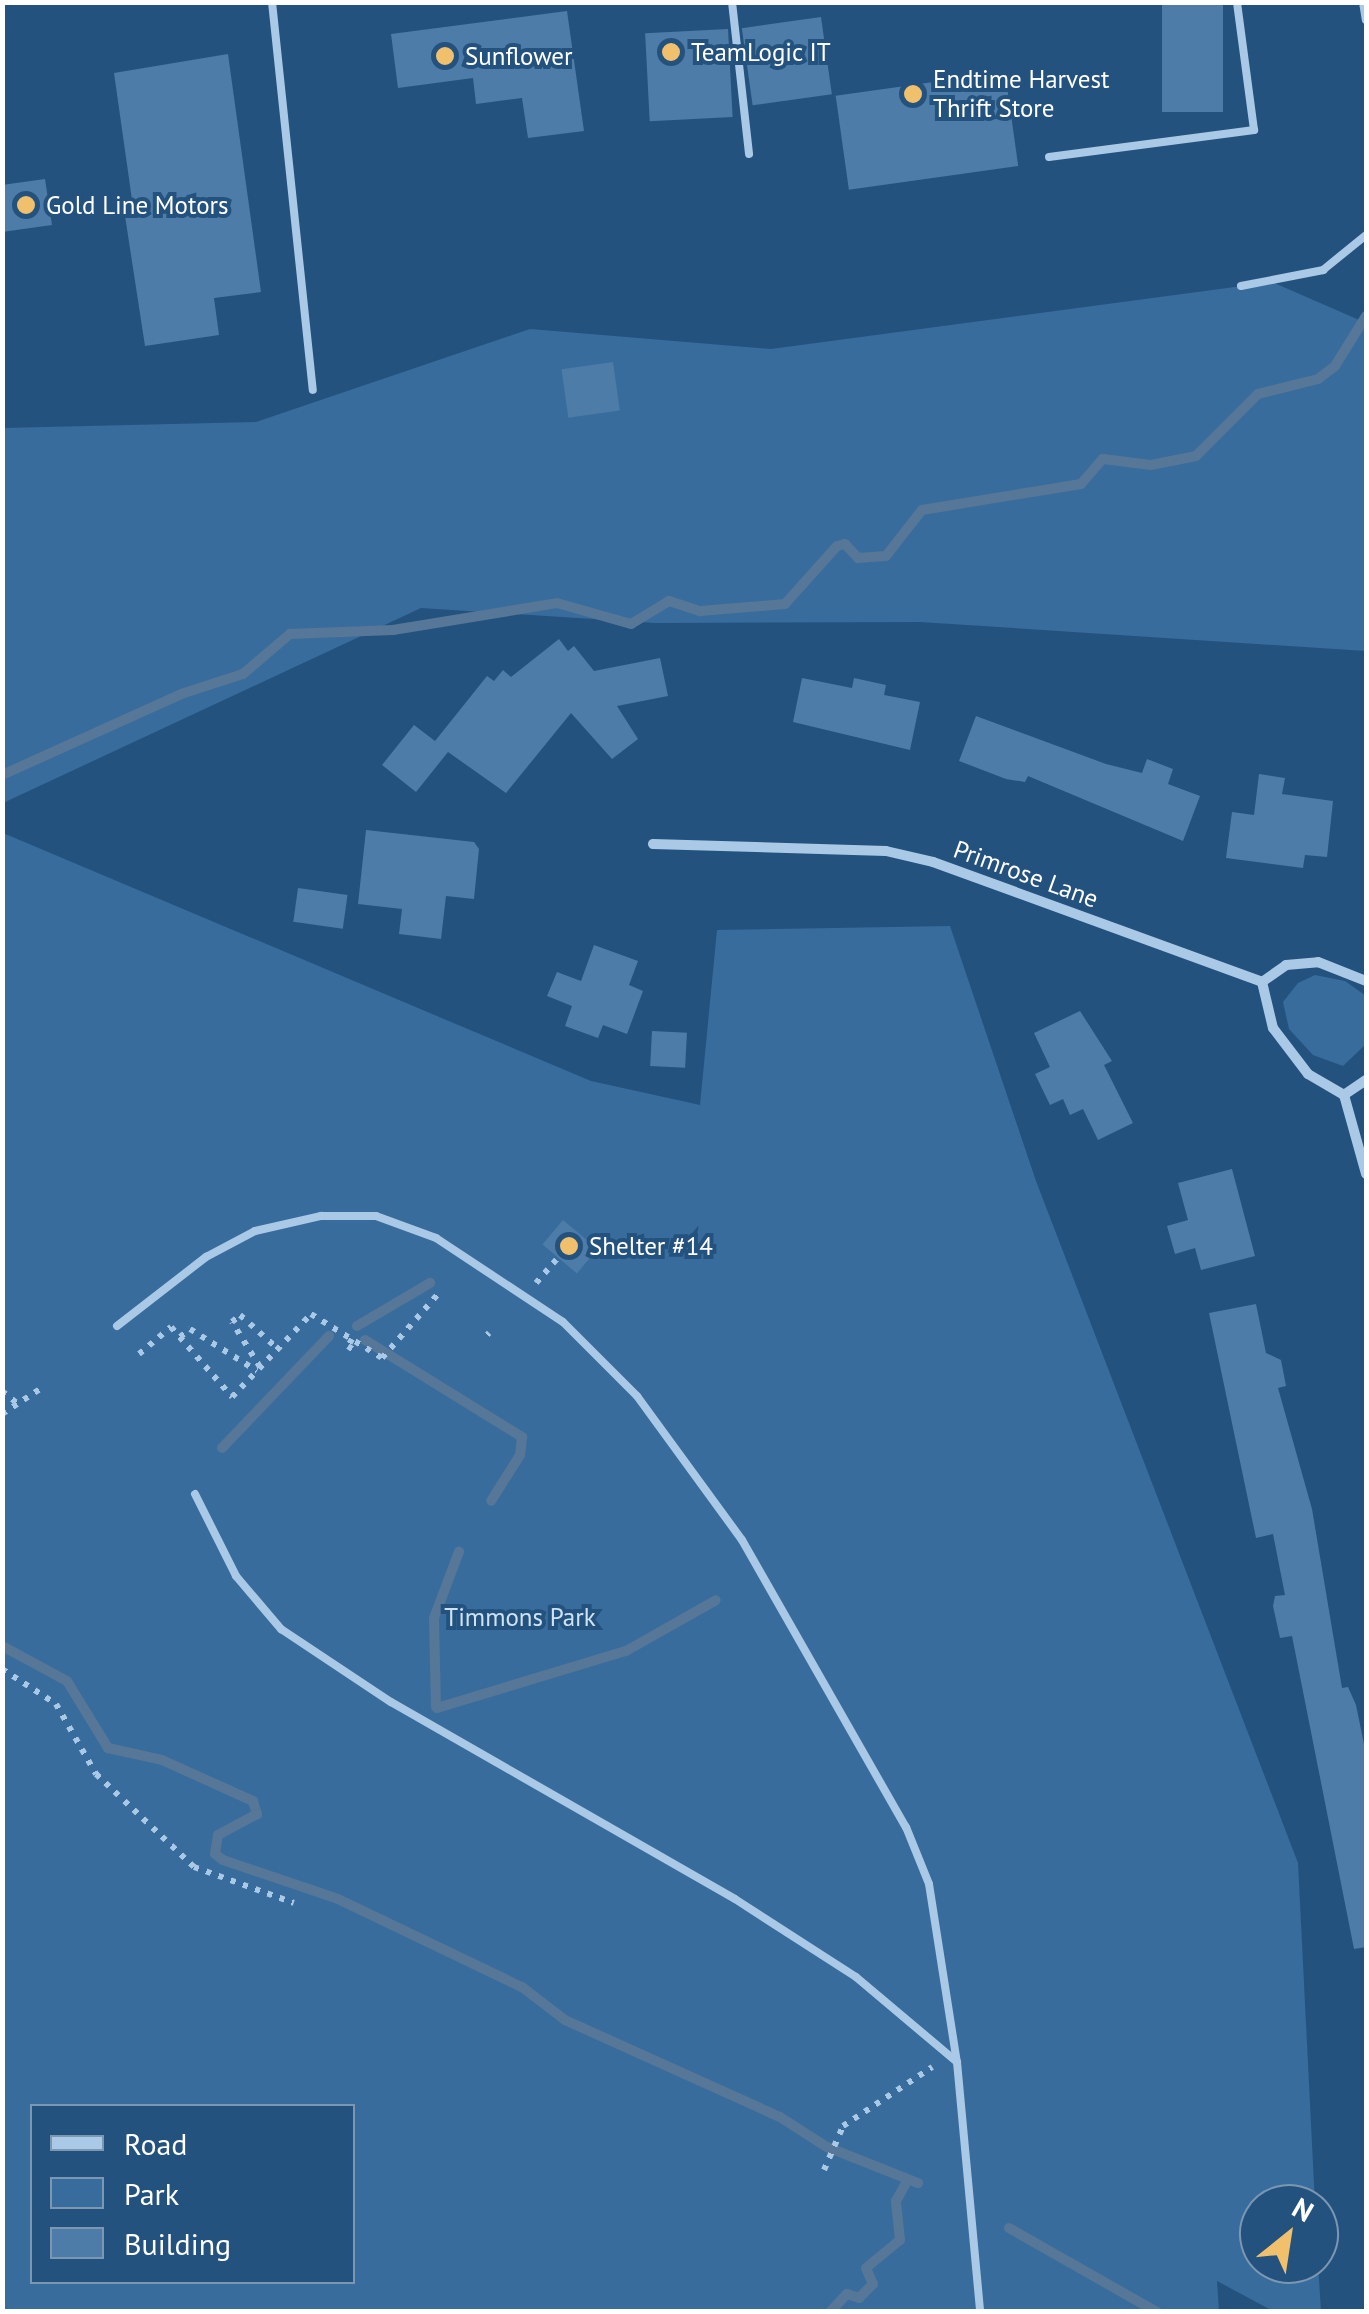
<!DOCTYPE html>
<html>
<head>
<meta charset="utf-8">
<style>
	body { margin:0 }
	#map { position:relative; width:1369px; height:2314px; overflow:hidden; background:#24527e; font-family:"PT Sans",sans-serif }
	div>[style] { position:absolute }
	.green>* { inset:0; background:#386c9c }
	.stream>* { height:10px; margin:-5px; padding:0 5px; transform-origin:5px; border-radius:5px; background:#567797 }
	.building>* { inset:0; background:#4c7ca7; transform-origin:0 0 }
	.path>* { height:6px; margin-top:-3px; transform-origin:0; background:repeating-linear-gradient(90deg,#aac9e6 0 5px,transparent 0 13px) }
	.lane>* { height:8px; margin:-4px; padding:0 4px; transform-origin:4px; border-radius:4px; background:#aac9e6 }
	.street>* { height:10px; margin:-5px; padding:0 5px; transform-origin:5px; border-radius:5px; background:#aac9e6 }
	.dots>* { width:28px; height:28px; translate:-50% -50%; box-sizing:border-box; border:5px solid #24527e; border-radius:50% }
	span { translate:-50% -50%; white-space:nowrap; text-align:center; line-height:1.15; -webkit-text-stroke:8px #24527e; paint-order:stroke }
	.poi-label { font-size:25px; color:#fff }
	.left { translate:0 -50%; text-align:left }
	.street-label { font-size:25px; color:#fff }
	.park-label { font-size:25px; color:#cde2f5 }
	.frame { position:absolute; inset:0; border:5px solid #fff; pointer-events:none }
	.legend { position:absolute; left:30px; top:2104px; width:325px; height:180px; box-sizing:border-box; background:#24527e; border:2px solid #7c97b2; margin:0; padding:12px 18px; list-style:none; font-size:30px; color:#fff }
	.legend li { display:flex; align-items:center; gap:20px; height:50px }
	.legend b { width:50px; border:2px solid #7c97b2 }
	.north { position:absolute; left:1239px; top:2184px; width:100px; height:100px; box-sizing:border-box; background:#24527e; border:2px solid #7c97b2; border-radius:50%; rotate:30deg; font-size:28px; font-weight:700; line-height:40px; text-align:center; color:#fff }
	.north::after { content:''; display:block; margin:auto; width:35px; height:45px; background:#f0c06d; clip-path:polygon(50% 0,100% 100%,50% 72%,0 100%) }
</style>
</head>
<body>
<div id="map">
	<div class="green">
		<div style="clip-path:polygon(1272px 282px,1366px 323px,1366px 651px,920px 622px,655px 623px,421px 608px,3px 803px,3px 428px,256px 422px,530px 329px,771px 349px)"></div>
		<div style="clip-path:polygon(evenodd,3px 833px,591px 1081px,700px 1105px,717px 930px,950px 926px,1036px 1181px,1298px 1863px,1315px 2204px,1259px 2204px,1259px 2264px,1318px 2264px,1321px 2311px,1271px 2310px,1217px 2281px,1219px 2311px,3px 2311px,3px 833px,32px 2106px,352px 2106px,352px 2282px,32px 2282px,32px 2106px)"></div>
		<div style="clip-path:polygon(1315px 975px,1345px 981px,1366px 996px,1366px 1044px,1343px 1066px,1313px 1055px,1289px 1029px,1283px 1002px,1298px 983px)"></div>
	</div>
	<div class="stream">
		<div style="left:2px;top:775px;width:196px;rotate:-24.3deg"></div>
		<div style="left:181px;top:694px;width:65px;rotate:-17.9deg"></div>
		<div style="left:243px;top:674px;width:62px;rotate:-40.4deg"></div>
		<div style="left:290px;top:634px;width:103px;rotate:-2.2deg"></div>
		<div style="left:393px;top:630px;width:166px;rotate:-9.3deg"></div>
		<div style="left:557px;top:603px;width:77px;rotate:15.8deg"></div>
		<div style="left:631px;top:624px;width:44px;rotate:-31.2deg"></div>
		<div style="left:669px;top:601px;width:33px;rotate:18deg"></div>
		<div style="left:700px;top:611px;width:85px;rotate:-4.7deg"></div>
		<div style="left:785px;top:604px;width:78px;rotate:-48.1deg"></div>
		<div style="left:837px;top:546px;width:8px;rotate:-14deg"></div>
		<div style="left:845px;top:544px;width:19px;rotate:47deg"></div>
		<div style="left:858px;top:558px;width:28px;rotate:-4deg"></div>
		<div style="left:886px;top:556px;width:58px;rotate:-52deg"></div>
		<div style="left:922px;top:510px;width:161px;rotate:-9.3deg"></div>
		<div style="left:1081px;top:484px;width:33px;rotate:-49deg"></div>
		<div style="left:1103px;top:459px;width:48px;rotate:7.1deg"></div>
		<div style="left:1151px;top:465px;width:46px;rotate:-11.3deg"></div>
		<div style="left:1196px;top:456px;width:88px;rotate:-45deg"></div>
		<div style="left:1258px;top:394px;width:62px;rotate:-14deg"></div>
		<div style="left:1318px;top:379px;width:21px;rotate:-37deg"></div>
		<div style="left:1335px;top:366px;width:59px;rotate:-58.2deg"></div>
		<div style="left:357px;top:1326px;width:85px;rotate:-30.5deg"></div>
		<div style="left:365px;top:1340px;width:185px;rotate:31.7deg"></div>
		<div style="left:522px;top:1437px;width:18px;rotate:96deg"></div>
		<div style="left:520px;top:1455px;width:54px;rotate:122.2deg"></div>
		<div style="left:222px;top:1448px;width:155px;rotate:-46.3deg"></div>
		<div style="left:2px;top:1646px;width:74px;rotate:28.3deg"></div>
		<div style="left:67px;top:1681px;width:79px;rotate:58.5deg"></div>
		<div style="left:108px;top:1748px;width:55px;rotate:12.5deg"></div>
		<div style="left:162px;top:1760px;width:100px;rotate:24.3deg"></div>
		<div style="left:253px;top:1801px;width:14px;rotate:73deg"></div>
		<div style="left:257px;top:1814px;width:44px;rotate:151.7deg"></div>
		<div style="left:218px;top:1835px;width:19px;rotate:99deg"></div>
		<div style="left:215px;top:1854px;width:10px;rotate:37deg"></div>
		<div style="left:223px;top:1860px;width:121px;rotate:18.7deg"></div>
		<div style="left:338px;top:1899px;width:204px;rotate:25.6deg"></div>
		<div style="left:522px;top:1987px;width:54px;rotate:37.5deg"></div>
		<div style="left:565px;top:2020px;width:236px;rotate:24.3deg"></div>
		<div style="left:780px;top:2117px;width:56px;rotate:32.6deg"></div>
		<div style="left:827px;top:2147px;width:98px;rotate:21.6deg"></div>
		<div style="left:436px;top:1707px;width:89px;rotate:-91.3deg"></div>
		<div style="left:434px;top:1618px;width:71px;rotate:-69.3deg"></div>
		<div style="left:437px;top:1708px;width:197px;rotate:-16.8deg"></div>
		<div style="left:626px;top:1651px;width:103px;rotate:-29.5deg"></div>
		<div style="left:1009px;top:2228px;width:170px;rotate:29.6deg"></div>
		<div style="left:830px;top:2312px;width:25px;rotate:-47deg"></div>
		<div style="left:847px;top:2294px;width:13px;rotate:18deg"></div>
		<div style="left:859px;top:2298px;width:20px;rotate:-45deg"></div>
		<div style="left:873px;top:2284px;width:17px;rotate:-114deg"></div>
		<div style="left:866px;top:2268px;width:44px;rotate:-39.5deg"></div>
		<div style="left:900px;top:2240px;width:39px;rotate:-96deg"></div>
		<div style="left:896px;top:2201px;width:23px;rotate:-61deg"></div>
	</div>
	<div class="building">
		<div style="left:1162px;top:2px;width:61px;height:110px"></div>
		<div style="clip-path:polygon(567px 11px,584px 131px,528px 138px,522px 98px,476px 104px,473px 78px,398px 88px,391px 34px)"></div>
		<div style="left:821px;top:17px;width:78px;height:80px;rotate:82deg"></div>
		<div style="left:728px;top:29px;width:88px;height:83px;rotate:87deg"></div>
		<div style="clip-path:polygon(228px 54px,261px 292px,214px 298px,219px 335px,145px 346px,125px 216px,134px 214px,114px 73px)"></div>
		<div style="left:1005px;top:72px;width:95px;height:171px;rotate:82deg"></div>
		<div style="clip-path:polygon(45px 179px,52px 225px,2px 232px,2px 185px)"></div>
		<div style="left:613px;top:362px;width:49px;height:52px;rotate:82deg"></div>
		<div style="clip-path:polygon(559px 639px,568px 651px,574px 646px,594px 671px,660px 658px,668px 696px,617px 706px,638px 739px,612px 759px,571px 713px,506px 793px,448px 752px,416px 792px,382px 765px,414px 725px,435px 741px,487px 676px,494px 681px,503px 670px,511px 677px)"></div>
		<div style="clip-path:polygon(802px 678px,852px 688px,854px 678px,886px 685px,884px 695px,920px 702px,910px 750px,793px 722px)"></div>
		<div style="clip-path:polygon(976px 716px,1106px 764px,1142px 773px,1147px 759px,1173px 769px,1168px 784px,1200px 796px,1183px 841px,1028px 776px,1025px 782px,1006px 779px,959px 761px)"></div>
		<div style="clip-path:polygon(1259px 774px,1285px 778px,1282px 794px,1333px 801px,1327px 857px,1305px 855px,1303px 868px,1226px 858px,1232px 812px,1254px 815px)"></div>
		<div style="clip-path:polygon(366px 830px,474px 842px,479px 849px,474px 899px,446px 896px,441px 939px,399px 934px,402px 909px,358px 904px)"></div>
		<div style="left:298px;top:888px;width:50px;height:34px;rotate:8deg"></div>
		<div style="clip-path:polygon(594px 945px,638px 961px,629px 985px,643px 991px,627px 1034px,603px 1025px,598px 1038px,565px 1026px,572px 1006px,547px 996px,557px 972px,581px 981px)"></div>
		<div style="clip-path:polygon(1080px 1011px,1112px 1061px,1104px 1065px,1133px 1123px,1098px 1140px,1083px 1109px,1070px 1115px,1063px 1099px,1050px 1105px,1035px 1074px,1050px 1067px,1034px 1033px)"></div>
		<div style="left:652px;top:1031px;width:35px;height:35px;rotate:3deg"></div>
		<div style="clip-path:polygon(1232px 1169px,1255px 1256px,1201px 1270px,1195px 1248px,1175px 1254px,1167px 1226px,1188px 1220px,1178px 1183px)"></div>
		<div style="left:563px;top:1220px;width:45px;height:32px;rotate:40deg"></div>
		<div style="clip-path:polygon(1256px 1304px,1266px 1353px,1281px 1360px,1286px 1386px,1278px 1388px,1312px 1509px,1342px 1688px,1348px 1687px,1356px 1705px,1366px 1754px,1366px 1947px,1354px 1949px,1292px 1636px,1280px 1638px,1273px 1606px,1275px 1596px,1285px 1595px,1273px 1534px,1256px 1538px,1209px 1313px)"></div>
	</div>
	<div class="path">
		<div style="left:536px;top:1283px;width:33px;rotate:-49deg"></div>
		<div style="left:487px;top:1335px;width:3px;rotate:-45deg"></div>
		<div style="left:180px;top:1337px;width:13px;rotate:-39deg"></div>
		<div style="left:190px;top:1329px;width:79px;rotate:32.1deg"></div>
		<div style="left:352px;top:1339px;width:8px;rotate:120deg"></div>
		<div style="left:348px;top:1346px;width:9px;rotate:36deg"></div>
		<div style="left:139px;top:1354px;width:42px;rotate:-40.2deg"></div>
		<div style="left:171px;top:1327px;width:93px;rotate:48.9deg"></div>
		<div style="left:232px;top:1397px;width:115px;rotate:-46.4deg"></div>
		<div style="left:311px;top:1314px;width:84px;rotate:31.8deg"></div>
		<div style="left:382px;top:1358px;width:85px;rotate:-48.8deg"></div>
		<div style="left:260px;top:1367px;width:53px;rotate:-121.9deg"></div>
		<div style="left:232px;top:1322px;width:11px;rotate:-41deg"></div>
		<div style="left:240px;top:1315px;width:51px;rotate:41.8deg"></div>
		<div style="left:2px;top:1391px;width:21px;rotate:39deg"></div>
		<div style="left:2px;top:1414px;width:45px;rotate:-33.3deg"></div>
		<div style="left:2px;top:1669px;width:64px;rotate:32.9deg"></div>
		<div style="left:56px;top:1704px;width:81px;rotate:60.3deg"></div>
		<div style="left:96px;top:1774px;width:135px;rotate:43.5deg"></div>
		<div style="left:194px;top:1867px;width:106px;rotate:19.8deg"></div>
		<div style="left:824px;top:2170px;width:48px;rotate:-66.6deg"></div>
		<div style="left:843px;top:2126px;width:107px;rotate:-33.5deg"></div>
	</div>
	<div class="lane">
		<div style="left:272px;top:2px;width:390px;rotate:84deg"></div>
		<div style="left:732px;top:2px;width:153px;rotate:83.6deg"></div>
		<div style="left:1363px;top:2px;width:18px;rotate:81deg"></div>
		<div style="left:1049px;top:157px;width:207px;rotate:-7.5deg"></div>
		<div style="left:1254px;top:130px;width:129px;rotate:-97.6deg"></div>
		<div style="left:1241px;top:286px;width:84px;rotate:-11deg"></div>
		<div style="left:1323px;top:270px;width:55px;rotate:-39.1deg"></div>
		<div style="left:117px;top:1326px;width:113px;rotate:-37.8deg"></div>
		<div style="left:206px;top:1257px;width:55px;rotate:-28deg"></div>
		<div style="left:255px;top:1231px;width:68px;rotate:-12.8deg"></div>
		<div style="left:321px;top:1216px;width:55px"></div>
		<div style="left:376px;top:1216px;width:64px;rotate:20.1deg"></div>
		<div style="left:436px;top:1238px;width:152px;rotate:33.5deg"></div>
		<div style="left:563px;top:1322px;width:105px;rotate:45deg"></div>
		<div style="left:637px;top:1396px;width:178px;rotate:53.9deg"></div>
		<div style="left:742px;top:1540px;width:331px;rotate:60.3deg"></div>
		<div style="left:906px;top:1827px;width:61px;rotate:68deg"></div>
		<div style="left:929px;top:1884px;width:180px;rotate:81.1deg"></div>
		<div style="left:957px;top:2062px;width:251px;rotate:84.7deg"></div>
		<div style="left:195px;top:1494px;width:92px;rotate:63.4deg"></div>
		<div style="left:236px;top:1576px;width:70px;rotate:49.7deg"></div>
		<div style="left:281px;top:1629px;width:132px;rotate:33.6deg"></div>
		<div style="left:391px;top:1702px;width:396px;rotate:29.8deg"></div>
		<div style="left:735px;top:1899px;width:144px;rotate:32.8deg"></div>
		<div style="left:856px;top:1977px;width:132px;rotate:40.1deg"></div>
	</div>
	<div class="street">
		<div style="left:653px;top:844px;width:233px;rotate:1.7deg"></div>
		<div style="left:886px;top:851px;width:48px;rotate:13.2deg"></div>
		<div style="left:933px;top:862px;width:350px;rotate:20deg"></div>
		<div style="left:1262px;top:982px;width:29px;rotate:-35deg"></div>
		<div style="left:1286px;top:965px;width:32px;rotate:-5deg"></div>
		<div style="left:1318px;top:962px;width:52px;rotate:21.6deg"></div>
		<div style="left:1262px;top:982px;width:47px;rotate:76.6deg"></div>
		<div style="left:1273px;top:1028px;width:58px;rotate:52.7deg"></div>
		<div style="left:1308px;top:1074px;width:42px;rotate:30.3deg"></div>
		<div style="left:1366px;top:1080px;width:27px;rotate:146deg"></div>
		<div style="left:1344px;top:1095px;width:82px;rotate:74.4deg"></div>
	</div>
	<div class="dots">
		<div style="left:671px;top:52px;background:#f0c06d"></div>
		<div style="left:445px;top:56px;background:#f0c06d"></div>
		<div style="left:913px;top:94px;background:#f0c06d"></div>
		<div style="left:26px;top:205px;background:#f0c06d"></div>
		<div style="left:569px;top:1246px;background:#f0c06d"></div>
	</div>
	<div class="poi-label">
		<span class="left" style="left:691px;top:52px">TeamLogic IT</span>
		<span class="left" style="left:465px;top:56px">Sunflower</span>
		<span class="left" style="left:933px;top:94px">Endtime Harvest<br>Thrift Store</span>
		<span class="left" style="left:46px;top:205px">Gold Line Motors</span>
		<span class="left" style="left:589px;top:1246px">Shelter #14</span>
	</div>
	<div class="street-label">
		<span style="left:1026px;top:874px;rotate:20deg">Primrose Lane</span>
	</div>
	<div class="park-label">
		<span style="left:520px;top:1617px">Timmons Park</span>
	</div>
	<div class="frame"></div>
	<ul class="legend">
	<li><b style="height:12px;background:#aac9e6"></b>Road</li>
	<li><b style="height:28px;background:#386c9c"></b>Park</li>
	<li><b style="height:28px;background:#4c7ca7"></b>Building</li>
	</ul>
	<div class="north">N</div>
</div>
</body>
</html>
